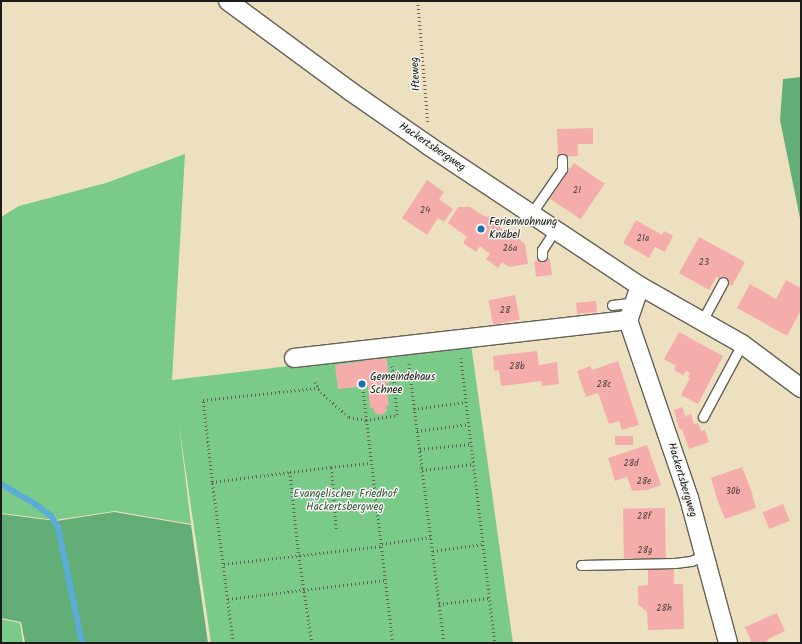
<!DOCTYPE html>
<html>
<head>
<meta charset="utf-8">
<style>
	body { margin:0 }
	#map { position:relative; width:802px; height:644px; overflow:hidden; background:#ece0c0; font-family:Kalam,sans-serif }
	div>[style] { position:absolute }
	.green>* { inset:0; background:#7aca8a }
	.forest>* { inset:0; background:#63ae76 }
	.stream>* { height:6px; margin:-3px; padding:0 3px; transform-origin:3px; border-radius:3px; background:#5badd6 }
	.building>* { inset:0; background:#f5adab; transform-origin:0 0 }
	.path>* { height:2.5px; margin-top:-1.25px; transform-origin:0; background:repeating-linear-gradient(90deg,#656155 0 1px,transparent 0 4px) }
	.roads { filter:drop-shadow(1px 0 #656155) drop-shadow(-1px 0 #656155) drop-shadow(0 1px #656155) drop-shadow(0 -1px #656155) }
	.lane>* { height:9px; margin:-4.5px; padding:0 4.5px; transform-origin:4.5px; border-radius:4.5px; background:#fff }
	.street>* { height:18px; margin:-9px; padding:0 9px; transform-origin:9px; border-radius:9px; background:#fff }
	.dots>* { width:11px; height:11px; translate:-50% -50%; box-sizing:border-box; border:2px solid #f6f6f2; border-radius:50% }
	span { translate:-50% -50%; white-space:nowrap; text-align:center; line-height:1.15; -webkit-text-stroke:3px #f6f6f2; paint-order:stroke }
	.number-label { font-size:9px; color:#524040 }
	.number-label span { -webkit-text-stroke-width:0 }
	.street-label { font-size:11px; color:#1c1c1c }
	.poi-label { font-size:11px; color:#1c1c1c }
	.left { translate:0 -50%; text-align:left }
	.park-label { font-size:11px; color:#3d5942 }
	.frame { position:absolute; inset:0; border:2px solid #1c1c1c; pointer-events:none }
</style>
</head>
<body>
<div id="map">
	<div class="green">
		<div style="clip-path:polygon(185px 154px,172px 380px,471px 344px,513px 643px,211px 643px,179px 425px,191px 524px,115px 511px,55px 520px,1px 513px,1px 217px,19px 206px,106px 183px)"></div>
		<div style="clip-path:polygon(1px 619px,20px 623px,23px 643px,1px 643px)"></div>
	</div>
	<div class="forest">
		<div style="clip-path:polygon(801px 77px,801px 223px,780px 120px,783px 79px)"></div>
		<div style="clip-path:polygon(114px 512px,191px 525px,208px 643px,25px 643px,21px 622px,1px 618px,1px 514px,56px 521px)"></div>
	</div>
	<div class="stream">
		<div style="left:1px;top:484px;width:39px;rotate:30deg"></div>
		<div style="left:35px;top:504px;width:20px;rotate:37deg"></div>
		<div style="left:51px;top:516px;width:13px;rotate:58deg"></div>
		<div style="left:58px;top:527px;width:118px;rotate:78.3deg"></div>
	</div>
	<div class="building">
		<div style="clip-path:polygon(593px 128px,593px 144px,578px 144px,578px 156px,558px 157px,557px 129px)"></div>
		<div style="left:574px;top:163px;width:37px;height:43px;rotate:34deg"></div>
		<div style="clip-path:polygon(427px 180px,444px 192px,439px 199px,453px 209px,444px 222px,438px 218px,427px 235px,402px 218px)"></div>
		<div style="clip-path:polygon(458px 207px,470px 207px,486px 217px,494px 215px,497px 225px,506px 232px,517px 232px,519px 239px,525px 244px,528px 264px,509px 267px,502px 262px,498px 268px,486px 259px,490px 254px,480px 246px,476px 252px,463px 243px,467px 237px,448px 223px)"></div>
		<div style="clip-path:polygon(636px 220px,662px 235px,664px 231px,673px 236px,665px 252px,655px 247px,649px 258px,623px 243px)"></div>
		<div style="clip-path:polygon(699px 237px,745px 262px,732px 286px,716px 277px,709px 290px,679px 273px)"></div>
		<div style="left:550px;top:259px;width:16px;height:16px;rotate:83deg"></div>
		<div style="clip-path:polygon(786px 280px,801px 288px,801px 310px,787px 336px,737px 308px,750px 284px,776px 299px)"></div>
		<div style="left:515px;top:295px;width:25px;height:27px;rotate:79deg"></div>
		<div style="left:596px;top:301px;width:11px;height:20px;rotate:85deg"></div>
		<div style="clip-path:polygon(679px 332px,723px 356px,698px 404px,681px 395px,690px 378px,688px 377px,690px 373px,686px 371px,683px 375px,674px 370px,676px 366px,664px 359px)"></div>
		<div style="clip-path:polygon(537px 351px,539px 365px,557px 362px,559px 384px,542px 386px,541px 381px,501px 386px,499px 370px,494px 371px,493px 356px)"></div>
		<div style="clip-path:polygon(378px 356px,378px 359px,387px 359px,389px 383px,386px 383px,389px 405px,386px 406px,387px 411px,383px 414px,378px 415px,374px 412px,373px 407px,370px 408px,368px 386px,338px 389px,335px 365px,366px 361px,365px 357px)"></div>
		<div style="clip-path:polygon(618px 361px,639px 425px,622px 430px,619px 421px,609px 424px,598px 393px,586px 397px,577px 371px,590px 366px,592px 370px)"></div>
		<div style="left:682px;top:407px;width:9px;height:9px;rotate:69deg"></div>
		<div style="clip-path:polygon(691px 414px,694px 424px,698px 423px,701px 431px,705px 430px,709px 442px,689px 449px,682px 429px,680px 430px,676px 419px)"></div>
		<div style="left:615px;top:436px;width:18px;height:9px"></div>
		<div style="clip-path:polygon(647px 445px,661px 485px,647px 490px,632px 491px,627px 477px,615px 481px,608px 458px)"></div>
		<div style="clip-path:polygon(742px 467px,753px 495px,752px 495px,756px 508px,725px 519px,717px 499px,711px 478px)"></div>
		<div style="left:783px;top:504px;width:18px;height:22px;rotate:68deg"></div>
		<div style="left:665px;top:508px;width:50px;height:42px;rotate:89deg"></div>
		<div style="clip-path:polygon(674px 568px,674px 584px,683px 584px,684px 629px,648px 630px,647px 612px,638px 604px,638px 586px,648px 585px,648px 569px)"></div>
		<div style="clip-path:polygon(777px 613px,785px 631px,768px 639px,766px 643px,752px 643px,745px 627px)"></div>
	</div>
	<div class="path">
		<div style="left:418px;top:1px;width:121px;rotate:85.3deg"></div>
		<div style="left:461px;top:358px;width:287px;rotate:83.2deg"></div>
		<div style="left:409px;top:364px;width:281px;rotate:82.8deg"></div>
		<div style="left:315px;top:382px;width:12px;rotate:59deg"></div>
		<div style="left:321px;top:392px;width:38px;rotate:42deg"></div>
		<div style="left:349px;top:417px;width:17px;rotate:10deg"></div>
		<div style="left:366px;top:420px;width:31px;rotate:-9deg"></div>
		<div style="left:397px;top:415px;width:49px;rotate:-95.8deg"></div>
		<div style="left:363px;top:388px;width:257px;rotate:83.3deg"></div>
		<div style="left:414px;top:409px;width:52px;rotate:-7.7deg"></div>
		<div style="left:417px;top:431px;width:52px;rotate:-7.7deg"></div>
		<div style="left:420px;top:449px;width:51px;rotate:-5.6deg"></div>
		<div style="left:422px;top:470px;width:52px;rotate:-6.6deg"></div>
		<div style="left:290px;top:472px;width:41px;rotate:-7deg"></div>
		<div style="left:212px;top:482px;width:79px;rotate:-7.3deg"></div>
		<div style="left:290px;top:472px;width:84px;rotate:83.9deg"></div>
		<div style="left:299px;top:556px;width:88px;rotate:81.5deg"></div>
		<div style="left:336px;top:529px;width:62px;rotate:-94.6deg"></div>
		<div style="left:331px;top:467px;width:40px;rotate:-5.7deg"></div>
		<div style="left:382px;top:544px;width:49px;rotate:-8.1deg"></div>
		<div style="left:433px;top:551px;width:50px;rotate:-8deg"></div>
		<div style="left:224px;top:564px;width:159px;rotate:-6.5deg"></div>
		<div style="left:228px;top:599px;width:159px;rotate:-6.9deg"></div>
		<div style="left:439px;top:604px;width:51px;rotate:-6.7deg"></div>
		<div style="left:233px;top:643px;width:162px;rotate:-97.4deg"></div>
		<div style="left:212px;top:482px;width:82px;rotate:-96.3deg"></div>
		<div style="left:203px;top:400px;width:116px;rotate:-6deg"></div>
	</div>
	<div class="roads">
		<div class="lane">
			<div style="left:531px;top:214px;width:55px;rotate:-55.4deg"></div>
			<div style="left:562px;top:169px;width:10px;rotate:-90deg"></div>
			<div style="left:542px;top:256px;width:6px;rotate:-90deg"></div>
			<div style="left:542px;top:250px;width:24px;rotate:-57deg"></div>
			<div style="left:612px;top:305px;width:23px;rotate:-7deg"></div>
			<div style="left:702px;top:321px;width:44px;rotate:-61.7deg"></div>
			<div style="left:703px;top:417px;width:83px;rotate:-61.9deg"></div>
			<div style="left:581px;top:565px;width:94px;rotate:-1.2deg"></div>
			<div style="left:675px;top:563px;width:16px;rotate:-7deg"></div>
			<div style="left:691px;top:561px;width:13px;rotate:-23deg"></div>
		</div>
		<div class="street">
			<div style="left:228px;top:1px;width:152px;rotate:36.4deg"></div>
			<div style="left:350px;top:91px;width:96px;rotate:34.8deg"></div>
			<div style="left:429px;top:146px;width:253px;rotate:33.6deg"></div>
			<div style="left:640px;top:286px;width:117px;rotate:29.6deg"></div>
			<div style="left:742px;top:344px;width:74px;rotate:36.7deg"></div>
			<div style="left:640px;top:286px;width:36px;rotate:109deg"></div>
			<div style="left:628px;top:320px;width:188px;rotate:71.1deg"></div>
			<div style="left:689px;top:498px;width:150px;rotate:74.9deg"></div>
			<div style="left:294px;top:358px;width:336px;rotate:-6.5deg"></div>
		</div>
	</div>
	<div class="dots">
		<div style="left:481px;top:229px;background:#1f6fb2"></div>
		<div style="left:362px;top:384px;background:#1f6fb2"></div>
	</div>
	<div class="number-label">
		<span style="left:577px;top:191px">21</span>
		<span style="left:425px;top:211px">24</span>
		<span style="left:643px;top:239px">21a</span>
		<span style="left:510px;top:249px">26a</span>
		<span style="left:704px;top:263px">23</span>
		<span style="left:505px;top:311px">28</span>
		<span style="left:517px;top:367px">28b</span>
		<span style="left:604px;top:385px">28c</span>
		<span style="left:631px;top:464px">28d</span>
		<span style="left:644px;top:482px">28e</span>
		<span style="left:733px;top:492px">30b</span>
		<span style="left:644px;top:517px">28f</span>
		<span style="left:645px;top:551px">28g</span>
		<span style="left:664px;top:609px">28h</span>
	</div>
	<div class="street-label">
		<span style="left:416px;top:74px;rotate:-94deg">Ifteweg</span>
		<span style="left:432px;top:147px;rotate:34deg">Hackertsbergweg</span>
		<span style="left:682px;top:480px;rotate:73deg">Hackertsbergweg</span>
	</div>
	<div class="poi-label">
		<span class="left" style="left:489px;top:229px">Ferienwohnung<br>Knäbel</span>
		<span class="left" style="left:370px;top:384px">Gemeindehaus<br>Schnee</span>
	</div>
	<div class="park-label">
		<span style="left:345px;top:501px">Evangelischer Friedhof<br>Hackertsbergweg</span>
	</div>
	<div class="frame"></div>
</div>
</body>
</html>
